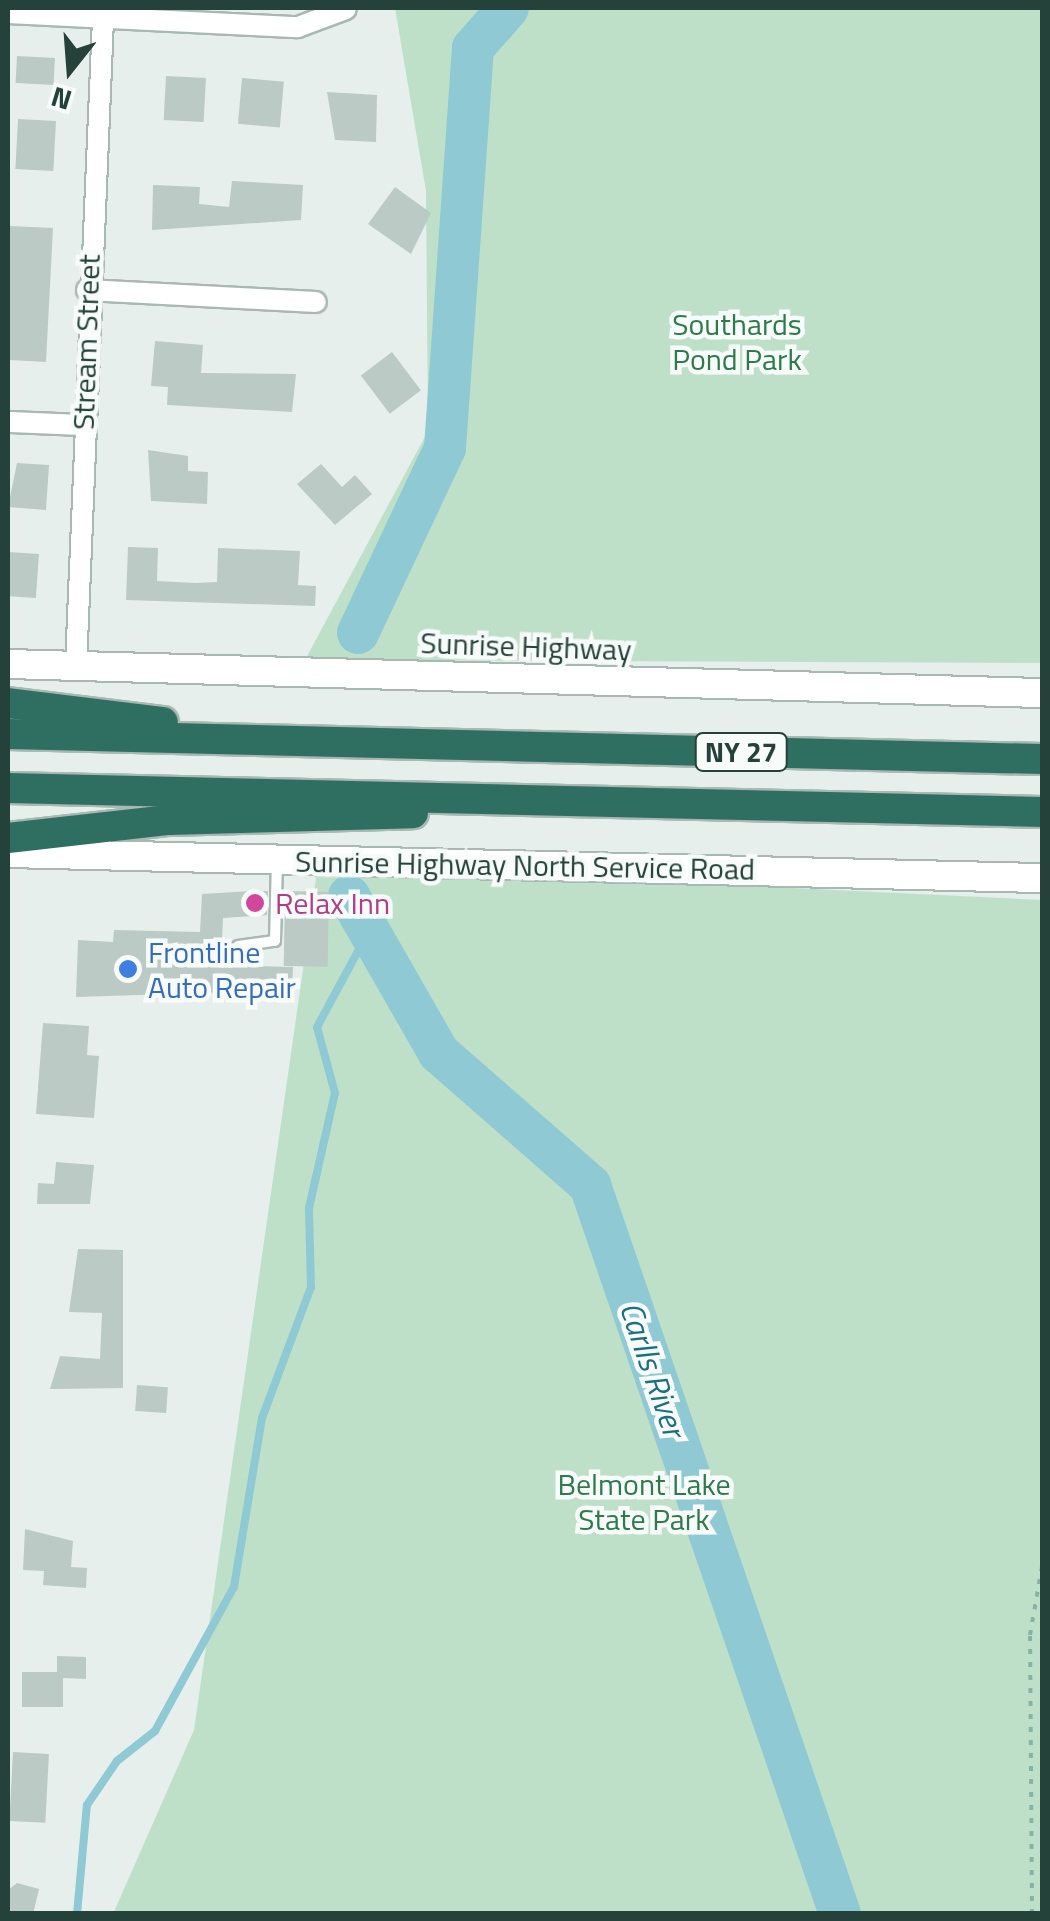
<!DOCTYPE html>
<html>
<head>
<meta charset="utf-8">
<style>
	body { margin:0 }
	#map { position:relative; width:1050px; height:1921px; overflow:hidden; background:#e6efeb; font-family:"Titillium Web",sans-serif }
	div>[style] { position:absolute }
	.green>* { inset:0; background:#bfe0c8 }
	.stream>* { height:8px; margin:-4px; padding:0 4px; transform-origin:4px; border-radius:4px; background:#8ec9d4 }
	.river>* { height:42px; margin:-21px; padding:0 21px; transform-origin:21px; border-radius:21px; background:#8ec9d4 }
	.building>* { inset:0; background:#bbcac4; transform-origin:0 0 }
	.path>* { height:4px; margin-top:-2px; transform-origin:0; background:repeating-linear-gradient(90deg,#86b3a5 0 5px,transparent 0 13px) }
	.roads { filter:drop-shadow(2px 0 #a8b8b2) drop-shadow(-2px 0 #a8b8b2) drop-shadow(0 2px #a8b8b2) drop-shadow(0 -2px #a8b8b2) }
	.service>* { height:10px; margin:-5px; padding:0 5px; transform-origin:5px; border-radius:5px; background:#fff }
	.minor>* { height:20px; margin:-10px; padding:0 10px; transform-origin:10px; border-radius:10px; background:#fff }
	.secondary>* { height:28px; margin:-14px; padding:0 14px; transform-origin:14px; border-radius:14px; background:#fff }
	.motorway>* { height:30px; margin:-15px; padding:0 15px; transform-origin:15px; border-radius:15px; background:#2f6f62 }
	.dots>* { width:28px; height:28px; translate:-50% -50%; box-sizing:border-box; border:5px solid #f7fbf9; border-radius:50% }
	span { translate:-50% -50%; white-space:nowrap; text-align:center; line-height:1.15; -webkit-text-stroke:9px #f7fbf9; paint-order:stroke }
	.shield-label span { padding:2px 8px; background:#f7fbf9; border:2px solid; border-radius:8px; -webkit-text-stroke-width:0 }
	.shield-label { font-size:28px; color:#24423a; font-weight:700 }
	.park-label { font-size:30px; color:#2d7a4b }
	.street-label { font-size:30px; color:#24423a }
	.hotel-label { font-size:30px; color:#b23c85 }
	.left { translate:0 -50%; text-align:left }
	.shop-label { font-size:30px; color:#366cbe }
	.water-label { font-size:32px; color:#1c6f80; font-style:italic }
	.frame { position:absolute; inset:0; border:10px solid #24423a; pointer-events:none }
	.north { position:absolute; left:20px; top:20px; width:100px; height:100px; -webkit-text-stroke:8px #f7fbf9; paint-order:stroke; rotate:197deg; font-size:28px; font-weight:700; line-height:40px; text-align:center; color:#24423a }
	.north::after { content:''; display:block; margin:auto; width:35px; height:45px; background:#24423a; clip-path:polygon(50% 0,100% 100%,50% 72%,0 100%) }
</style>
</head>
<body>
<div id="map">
	<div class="green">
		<div style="clip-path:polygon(395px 8px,1042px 8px,1042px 663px,305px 660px,428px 431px,426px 191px)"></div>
		<div style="clip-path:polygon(318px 865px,1042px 900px,1042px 1913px,113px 1914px,194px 1730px)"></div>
	</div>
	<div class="stream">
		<div style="left:77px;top:1914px;width:109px;rotate:-84.8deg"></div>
		<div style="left:87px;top:1805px;width:53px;rotate:-55.7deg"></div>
		<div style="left:117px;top:1761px;width:48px;rotate:-38.3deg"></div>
		<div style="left:155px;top:1731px;width:164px;rotate:-61.3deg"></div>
		<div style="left:234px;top:1587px;width:171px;rotate:-80.6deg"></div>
		<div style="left:262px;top:1418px;width:140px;rotate:-69.5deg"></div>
		<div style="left:311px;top:1287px;width:79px;rotate:-91.5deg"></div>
		<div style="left:309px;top:1208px;width:118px;rotate:-77.3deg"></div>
		<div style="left:335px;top:1093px;width:68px;rotate:-105.3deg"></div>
		<div style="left:317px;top:1027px;width:109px;rotate:-61.6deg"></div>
	</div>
	<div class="river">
		<div style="left:358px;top:633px;width:204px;rotate:-64.8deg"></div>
		<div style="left:445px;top:448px;width:401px;rotate:-86deg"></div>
		<div style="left:473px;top:48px;width:53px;rotate:-48.8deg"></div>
		<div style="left:349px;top:896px;width:181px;rotate:60.2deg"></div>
		<div style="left:439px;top:1053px;width:201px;rotate:41.2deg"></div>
		<div style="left:590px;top:1185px;width:771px;rotate:71.07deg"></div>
	</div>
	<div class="building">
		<div style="left:17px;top:56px;width:38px;height:27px;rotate:3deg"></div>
		<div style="left:166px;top:76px;width:40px;height:44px;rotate:3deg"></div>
		<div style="left:242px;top:78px;width:42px;height:46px;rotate:5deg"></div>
		<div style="clip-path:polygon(327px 92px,377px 95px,376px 142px,335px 140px)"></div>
		<div style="left:18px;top:119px;width:38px;height:50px;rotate:3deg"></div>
		<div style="clip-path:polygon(232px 181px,303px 185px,301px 220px,152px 230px,153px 185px,200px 187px,199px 204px,229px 207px)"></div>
		<div style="clip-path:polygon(395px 187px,431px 213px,411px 254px,368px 224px)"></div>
		<div style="clip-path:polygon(10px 226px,53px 228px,46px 362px,10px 360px)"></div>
		<div style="clip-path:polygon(155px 341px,203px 345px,201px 373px,296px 374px,292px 412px,167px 405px,168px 387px,151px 386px)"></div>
		<div style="left:392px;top:352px;width:48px;height:39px;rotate:53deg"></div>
		<div style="clip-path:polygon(148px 450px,188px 456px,188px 471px,208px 472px,207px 504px,151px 501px)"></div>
		<div style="clip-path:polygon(17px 463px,49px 465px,46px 510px,8px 507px)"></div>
		<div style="clip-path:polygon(321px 464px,342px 487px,355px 475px,372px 494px,335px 525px,297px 484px)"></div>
		<div style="clip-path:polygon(128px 547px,158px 548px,157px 581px,195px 583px,217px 582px,218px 548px,300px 551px,298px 585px,316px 586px,315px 606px,126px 600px)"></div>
		<div style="left:9px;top:552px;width:30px;height:44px;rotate:4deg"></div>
		<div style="clip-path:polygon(251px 891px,268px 891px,267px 915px,223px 918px,221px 965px,293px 967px,292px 990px,76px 997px,78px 940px,113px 942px,114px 930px,200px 932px,202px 894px)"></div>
		<div style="left:285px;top:891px;width:44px;height:75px;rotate:1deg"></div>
		<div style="clip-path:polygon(43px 1023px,89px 1026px,87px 1055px,99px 1056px,94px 1118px,36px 1114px)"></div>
		<div style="clip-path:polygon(56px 1162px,94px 1165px,90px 1204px,37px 1204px,38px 1183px,54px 1184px)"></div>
		<div style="clip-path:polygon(78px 1249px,123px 1250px,123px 1388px,50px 1389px,60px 1356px,100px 1359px,102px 1313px,69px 1312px)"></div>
		<div style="left:137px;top:1385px;width:31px;height:26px;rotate:4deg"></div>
		<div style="clip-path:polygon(25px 1529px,73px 1541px,71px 1567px,87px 1568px,86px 1588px,43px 1585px,44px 1571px,23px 1570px)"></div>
		<div style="clip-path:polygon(57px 1656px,86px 1657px,86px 1679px,63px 1678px,63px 1707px,22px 1707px,22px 1672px,57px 1672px)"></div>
		<div style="left:13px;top:1752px;width:36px;height:69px;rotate:3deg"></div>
		<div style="clip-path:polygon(17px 1883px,39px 1889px,33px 1914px,8px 1914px,8px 1890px)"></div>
	</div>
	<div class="path">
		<div style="left:1032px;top:1914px;width:279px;rotate:-90.4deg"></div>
		<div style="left:1030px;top:1635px;width:70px;rotate:-80.1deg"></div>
	</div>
	<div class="roads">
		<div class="service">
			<div style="left:238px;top:946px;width:37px;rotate:-8deg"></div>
			<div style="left:275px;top:941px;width:80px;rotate:-88.6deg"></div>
		</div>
		<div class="minor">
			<div style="left:8px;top:13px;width:290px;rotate:2.8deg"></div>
			<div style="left:298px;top:27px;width:51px;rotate:-20.6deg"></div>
			<div style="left:87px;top:290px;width:229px;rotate:3deg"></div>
			<div style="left:8px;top:422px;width:76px;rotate:2.3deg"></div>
			<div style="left:76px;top:666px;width:649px;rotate:-87.61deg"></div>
		</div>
		<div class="secondary">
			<div style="left:8px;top:664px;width:1034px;rotate:1.61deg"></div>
			<div style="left:8px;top:853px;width:1034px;rotate:1.39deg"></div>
		</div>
		<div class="motorway">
			<div style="left:8px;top:703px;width:156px;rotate:7deg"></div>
			<div style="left:8px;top:734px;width:1034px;rotate:1.39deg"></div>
			<div style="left:8px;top:788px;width:1034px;rotate:1.33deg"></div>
			<div style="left:8px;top:838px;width:162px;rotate:-6.4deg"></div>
			<div style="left:169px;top:820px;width:244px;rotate:-1.6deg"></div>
		</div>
	</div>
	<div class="dots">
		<div style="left:255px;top:903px;background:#d1479c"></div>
		<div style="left:128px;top:969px;background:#3f7fe0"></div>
	</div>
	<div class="shield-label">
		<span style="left:741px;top:752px">NY 27</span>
	</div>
	<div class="park-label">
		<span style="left:737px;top:341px">Southards<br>Pond Park</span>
		<span style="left:644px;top:1501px">Belmont Lake<br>State Park</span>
	</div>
	<div class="street-label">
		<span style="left:86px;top:342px;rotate:-88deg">Stream Street</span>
		<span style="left:526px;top:646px;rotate:2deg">Sunrise Highway</span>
		<span style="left:525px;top:865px;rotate:1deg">Sunrise Highway North Service Road</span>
	</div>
	<div class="hotel-label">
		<span class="left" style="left:275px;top:903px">Relax Inn</span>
	</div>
	<div class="shop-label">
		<span class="left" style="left:148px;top:969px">Frontline<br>Auto Repair</span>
	</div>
	<div class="water-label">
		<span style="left:653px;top:1369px;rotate:71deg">Carlls River</span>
	</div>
	<div class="frame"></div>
	<div class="north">N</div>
</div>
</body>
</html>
